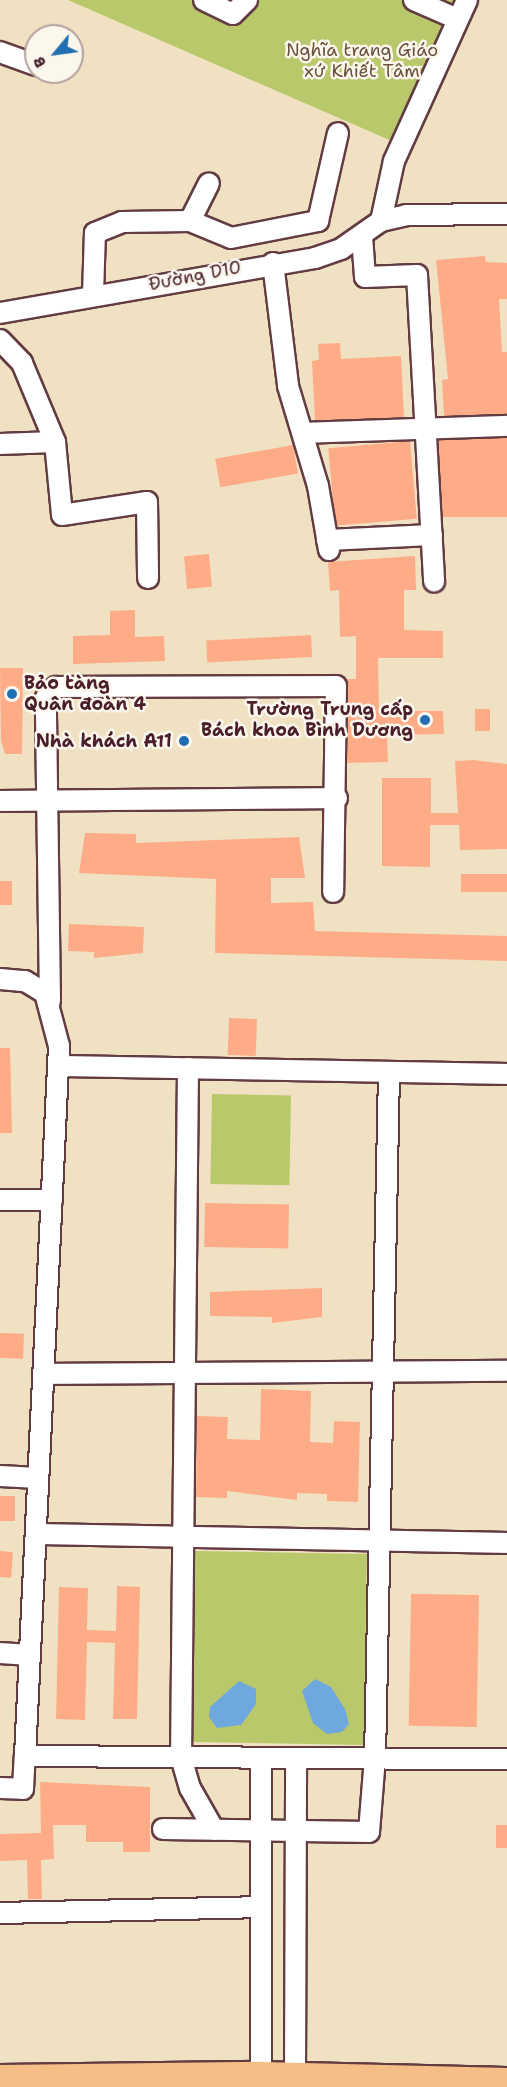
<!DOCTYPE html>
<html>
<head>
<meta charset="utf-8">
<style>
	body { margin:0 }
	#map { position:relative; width:507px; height:2087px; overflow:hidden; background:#f1e1c3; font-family:"Shantell Sans",sans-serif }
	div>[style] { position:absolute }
	.green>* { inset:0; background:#b9c86b; transform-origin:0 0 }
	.water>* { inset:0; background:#6fa8df }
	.building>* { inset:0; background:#fdac87; transform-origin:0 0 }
	.roads { filter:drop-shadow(2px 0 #633c42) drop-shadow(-2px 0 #633c42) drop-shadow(0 2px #633c42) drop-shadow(0 -2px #633c42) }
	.minor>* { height:20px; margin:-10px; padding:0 10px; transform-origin:10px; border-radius:10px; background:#fff }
	.major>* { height:26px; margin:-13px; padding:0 13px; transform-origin:13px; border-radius:13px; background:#f6be87 }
	.dots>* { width:16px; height:16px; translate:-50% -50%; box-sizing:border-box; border:3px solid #fbf7ec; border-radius:50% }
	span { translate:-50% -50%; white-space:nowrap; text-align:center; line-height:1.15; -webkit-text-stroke:5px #fbf7ec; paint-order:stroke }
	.park-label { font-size:18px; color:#6b523e }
	.street-label { font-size:18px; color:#4a1f2b }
	.poi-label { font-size:18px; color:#4a1f2b; font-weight:700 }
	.left { translate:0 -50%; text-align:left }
	.right { translate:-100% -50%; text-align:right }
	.north { position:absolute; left:24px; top:24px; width:60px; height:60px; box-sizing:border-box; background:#fbf7ec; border:2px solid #b4a19f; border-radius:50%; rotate:241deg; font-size:16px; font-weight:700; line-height:24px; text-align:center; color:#4a1f2b }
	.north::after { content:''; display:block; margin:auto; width:21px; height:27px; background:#1f6fb2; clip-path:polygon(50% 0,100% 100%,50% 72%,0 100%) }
</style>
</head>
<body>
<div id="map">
	<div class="green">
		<div style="clip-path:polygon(68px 0,454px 0,394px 142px)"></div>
		<div style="left:212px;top:1094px;width:79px;height:90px;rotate:1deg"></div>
		<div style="left:195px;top:1551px;width:172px;height:191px;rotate:1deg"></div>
	</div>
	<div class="water">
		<div style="clip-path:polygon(315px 1679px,331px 1687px,345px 1709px,349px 1724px,342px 1732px,327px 1734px,313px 1723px,302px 1691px)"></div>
		<div style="clip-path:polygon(239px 1681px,256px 1689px,256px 1704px,241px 1725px,217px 1728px,209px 1717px,210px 1707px)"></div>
	</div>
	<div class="building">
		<div style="clip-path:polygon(485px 256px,486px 262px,507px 263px,507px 299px,499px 299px,502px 352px,507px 352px,507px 414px,444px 416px,442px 380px,448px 379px,436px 260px)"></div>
		<div style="clip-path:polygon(340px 343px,341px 359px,401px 356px,404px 418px,315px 421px,312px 361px,319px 360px,318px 344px)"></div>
		<div style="left:507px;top:438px;width:79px;height:68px;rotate:90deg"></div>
		<div style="left:410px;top:441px;width:78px;height:82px;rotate:85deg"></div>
		<div style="left:293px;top:445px;width:29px;height:79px;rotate:80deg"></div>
		<div style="left:209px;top:554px;width:33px;height:25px;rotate:85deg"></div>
		<div style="clip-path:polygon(415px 556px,416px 590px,404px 590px,404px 630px,443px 631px,443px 658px,378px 658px,379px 711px,443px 711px,444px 734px,387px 735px,388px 762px,347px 763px,346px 679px,356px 679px,356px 636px,340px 637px,339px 590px,330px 591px,328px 562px)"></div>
		<div style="clip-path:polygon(135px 610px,135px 637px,164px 636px,165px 661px,73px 664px,73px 636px,110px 635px,110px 611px)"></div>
		<div style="left:311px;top:635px;width:22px;height:105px;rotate:87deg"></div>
		<div style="clip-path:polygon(0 668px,23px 668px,22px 754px,5px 754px,1px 741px)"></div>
		<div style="left:475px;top:709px;width:15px;height:22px"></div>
		<div style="clip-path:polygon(473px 760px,507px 764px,507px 849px,460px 850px,459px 825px,430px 825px,430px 867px,382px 866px,382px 778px,431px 778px,431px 813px,458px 813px,455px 761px)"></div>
		<div style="clip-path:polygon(85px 833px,136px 834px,136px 843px,299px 837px,305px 878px,271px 878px,271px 903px,313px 902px,315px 931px,507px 936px,507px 961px,215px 953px,216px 879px,79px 873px)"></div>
		<div style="left:507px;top:874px;width:18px;height:46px;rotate:90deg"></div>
		<div style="left:0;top:881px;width:12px;height:24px"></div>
		<div style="clip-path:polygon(69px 924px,144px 927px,143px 953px,94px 958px,94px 952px,68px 951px)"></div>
		<div style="left:229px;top:1018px;width:28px;height:37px;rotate:2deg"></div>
		<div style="clip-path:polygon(0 1048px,10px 1048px,12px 1133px,0 1133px)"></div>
		<div style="left:205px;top:1203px;width:84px;height:44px;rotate:1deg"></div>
		<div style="clip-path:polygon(322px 1288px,322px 1317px,272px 1323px,272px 1317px,210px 1316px,210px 1292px)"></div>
		<div style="left:0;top:1333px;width:24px;height:25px;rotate:2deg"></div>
		<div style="clip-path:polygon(261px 1389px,311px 1391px,310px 1442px,333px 1443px,334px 1421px,360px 1422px,358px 1502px,327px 1501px,327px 1494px,297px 1493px,297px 1500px,227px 1491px,227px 1498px,196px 1497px,197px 1416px,228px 1417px,227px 1439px,260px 1440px)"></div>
		<div style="left:0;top:1496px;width:15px;height:25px"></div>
		<div style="left:0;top:1551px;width:13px;height:26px;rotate:4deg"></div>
		<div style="clip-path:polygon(117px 1586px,140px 1587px,137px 1719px,113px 1719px,115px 1643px,87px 1642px,85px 1720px,56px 1719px,59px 1587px,88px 1588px,87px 1630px,116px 1631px)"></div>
		<div style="left:479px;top:1595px;width:132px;height:68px;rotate:91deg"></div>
		<div style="clip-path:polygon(40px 1782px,150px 1787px,150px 1852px,123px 1852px,123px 1842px,86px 1842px,86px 1825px,53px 1825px,54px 1859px,41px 1860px,42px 1899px,28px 1899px,27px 1860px,0 1861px,0 1834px,41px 1833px)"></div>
		<div style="left:496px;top:1825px;width:11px;height:23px"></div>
	</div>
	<div class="roads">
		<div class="minor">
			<div style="left:204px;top:0;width:32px;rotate:26deg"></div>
			<div style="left:233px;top:14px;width:20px;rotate:-45deg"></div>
			<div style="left:414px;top:0;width:47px;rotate:23.8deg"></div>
			<div style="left:0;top:52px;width:38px;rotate:20deg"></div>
			<div style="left:190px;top:221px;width:44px;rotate:22.5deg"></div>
			<div style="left:231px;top:238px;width:89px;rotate:-11.1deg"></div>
			<div style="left:318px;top:221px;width:90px;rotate:-77.2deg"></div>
			<div style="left:381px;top:221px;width:61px;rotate:-77.8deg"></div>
			<div style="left:394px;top:161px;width:177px;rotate:-65.6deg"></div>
			<div style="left:362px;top:236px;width:41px;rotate:85.8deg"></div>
			<div style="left:365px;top:277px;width:52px;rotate:-2.2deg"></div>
			<div style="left:417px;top:275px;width:307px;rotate:86.8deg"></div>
			<div style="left:273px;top:263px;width:124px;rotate:83deg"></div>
			<div style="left:288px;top:386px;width:104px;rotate:73.3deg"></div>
			<div style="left:318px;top:486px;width:65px;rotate:80.2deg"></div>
			<div style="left:93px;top:295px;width:62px;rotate:-88.2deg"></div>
			<div style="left:95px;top:233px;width:29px;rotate:-22deg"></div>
			<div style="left:122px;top:222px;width:68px;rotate:-0.8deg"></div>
			<div style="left:190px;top:221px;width:42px;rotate:-63.4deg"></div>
			<div style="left:0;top:313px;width:320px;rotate:-9.9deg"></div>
			<div style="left:315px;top:258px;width:28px;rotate:-19deg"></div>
			<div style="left:341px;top:249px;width:49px;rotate:-35deg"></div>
			<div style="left:381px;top:221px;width:26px;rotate:-13deg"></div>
			<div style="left:406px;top:215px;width:101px;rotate:-0.6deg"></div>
			<div style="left:0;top:340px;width:32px;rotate:46deg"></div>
			<div style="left:22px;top:363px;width:86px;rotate:67.3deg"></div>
			<div style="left:55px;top:442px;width:73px;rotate:84.5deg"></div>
			<div style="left:62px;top:515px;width:86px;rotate:-8.7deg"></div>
			<div style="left:147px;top:502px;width:76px;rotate:89.2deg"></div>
			<div style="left:304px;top:433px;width:203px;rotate:-2deg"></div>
			<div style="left:0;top:444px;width:55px;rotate:-2.1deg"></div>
			<div style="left:327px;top:540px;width:105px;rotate:-2.7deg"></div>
			<div style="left:0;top:801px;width:337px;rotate:-0.5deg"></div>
			<div style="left:0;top:979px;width:25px;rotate:5deg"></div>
			<div style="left:25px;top:981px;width:23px;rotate:31deg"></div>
			<div style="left:45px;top:993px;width:55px;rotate:75.2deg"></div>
			<div style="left:59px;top:1046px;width:711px;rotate:92.74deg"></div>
			<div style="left:25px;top:1756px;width:482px;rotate:0.4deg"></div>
			<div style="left:50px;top:1001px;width:303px;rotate:-90.8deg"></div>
			<div style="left:46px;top:698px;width:15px;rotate:-48deg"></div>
			<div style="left:56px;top:687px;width:280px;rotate:-0.2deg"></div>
			<div style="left:336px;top:686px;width:206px;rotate:90.8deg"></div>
			<div style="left:58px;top:1066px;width:449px;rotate:1deg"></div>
			<div style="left:188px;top:1068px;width:689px;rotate:90.58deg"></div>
			<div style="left:181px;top:1757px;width:32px;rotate:74deg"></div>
			<div style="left:190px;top:1788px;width:48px;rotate:60.3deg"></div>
			<div style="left:0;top:1200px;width:52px"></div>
			<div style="left:43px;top:1374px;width:464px;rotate:-0.4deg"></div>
			<div style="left:0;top:1476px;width:38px;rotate:3deg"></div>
			<div style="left:36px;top:1534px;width:471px;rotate:1.1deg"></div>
			<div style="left:0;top:1653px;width:30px;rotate:4deg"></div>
			<div style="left:0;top:1788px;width:23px;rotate:2deg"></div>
			<div style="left:23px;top:1789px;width:33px;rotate:-87deg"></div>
			<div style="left:163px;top:1829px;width:206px;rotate:0.8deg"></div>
			<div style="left:369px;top:1832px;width:74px;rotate:-85.4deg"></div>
			<div style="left:375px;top:1758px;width:686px;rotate:-88.83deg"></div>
			<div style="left:0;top:1913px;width:260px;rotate:-1.3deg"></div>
			<div style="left:261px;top:2075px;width:317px;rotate:-90deg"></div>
			<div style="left:295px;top:2076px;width:318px;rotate:-89.8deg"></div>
		</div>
		<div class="major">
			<div style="left:0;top:2078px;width:261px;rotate:-0.7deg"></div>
			<div style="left:261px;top:2075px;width:246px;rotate:1.4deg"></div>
		</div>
	</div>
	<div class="dots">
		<div style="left:12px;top:694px;background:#1f6fb2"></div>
		<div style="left:425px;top:720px;background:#1f6fb2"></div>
		<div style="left:184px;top:741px;background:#1f6fb2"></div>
	</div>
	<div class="park-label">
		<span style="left:362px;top:61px">Nghĩa trang Giáo<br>xứ Khiết Tâm</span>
	</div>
	<div class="street-label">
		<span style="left:195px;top:276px;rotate:-11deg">Đường D10</span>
	</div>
	<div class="poi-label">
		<span class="left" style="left:24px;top:694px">Bảo tàng<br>Quân đoàn 4</span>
		<span class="right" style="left:413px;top:720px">Trường Trung cấp<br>Bách khoa Bình Dương</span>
		<span class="right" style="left:172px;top:741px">Nhà khách A11</span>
	</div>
	<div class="north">B</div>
</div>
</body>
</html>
